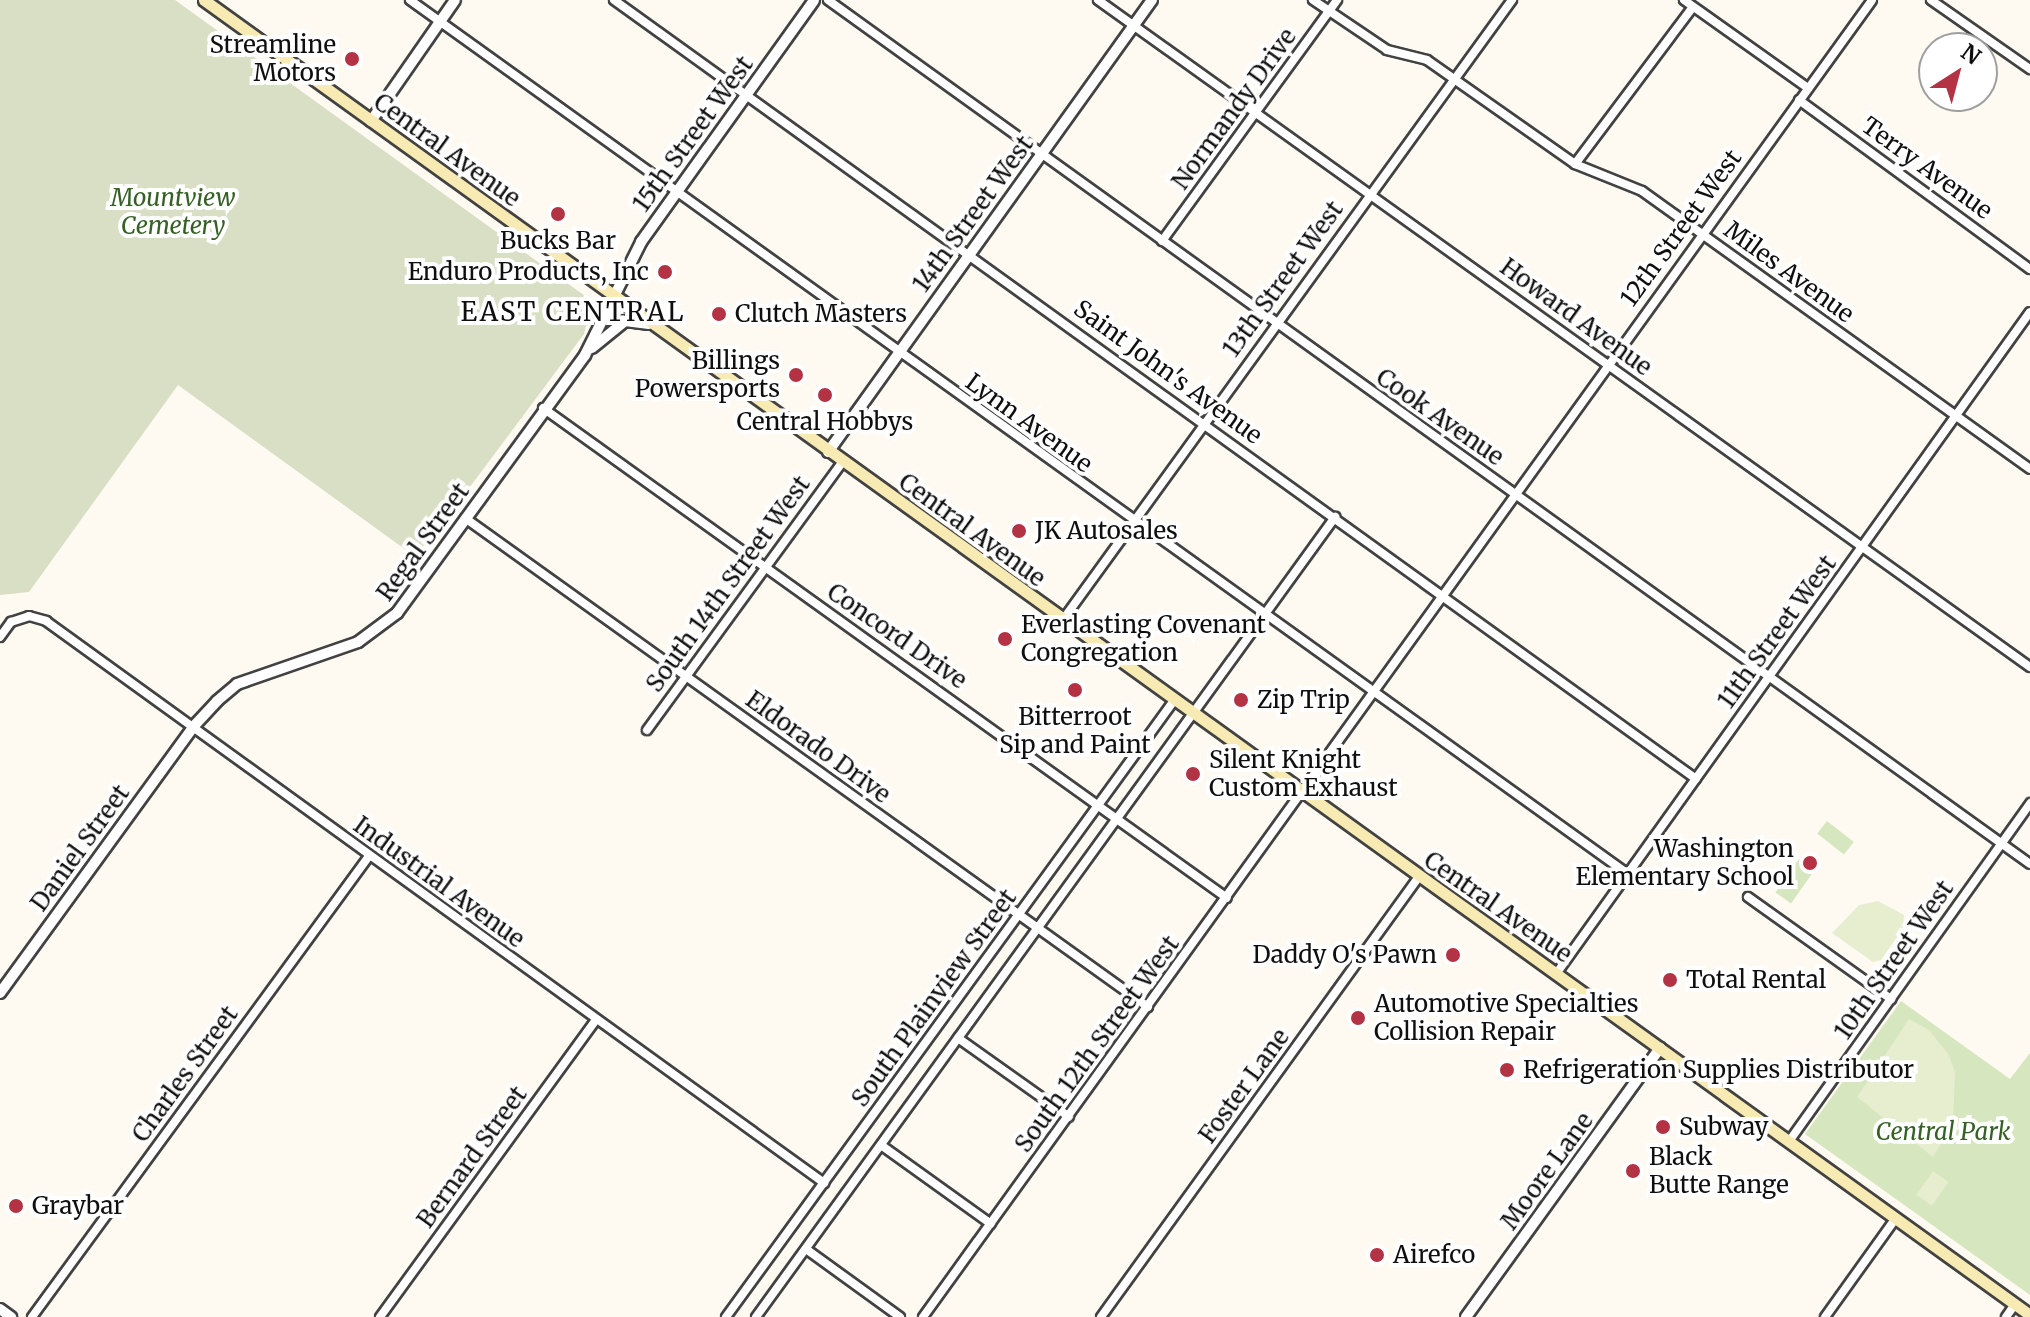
<!DOCTYPE html>
<html>
<head>
<meta charset="utf-8">
<style>
	body { margin:0 }
	#map { position:relative; width:2030px; height:1317px; overflow:hidden; background:#fefaf2; font-family:Merriweather,serif }
	div>[style] { position:absolute }
	.green>* { inset:0; background:#d6e6be; transform-origin:0 0 }
	.cemetery>* { inset:0; background:#d8dfc4 }
	.pitch>* { inset:0; background:#e6eecf; transform-origin:0 0 }
	.roads { filter:drop-shadow(2px 0 #424242) drop-shadow(-2px 0 #424242) drop-shadow(0 2px #424242) drop-shadow(0 -2px #424242) }
	.minor>* { height:8px; margin:-4px; padding:0 4px; transform-origin:4px; border-radius:4px; background:#fff }
	.tertiary>* { height:10px; margin:-5px; padding:0 5px; transform-origin:5px; border-radius:5px; background:#fff }
	.secondary>* { height:11px; margin:-5.5px; padding:0 5.5px; transform-origin:5.5px; border-radius:5.5px; background:#f8eab3 }
	.dots>* { width:22px; height:22px; translate:-50% -50%; box-sizing:border-box; border:4px solid #fff; border-radius:50% }
	span { translate:-50% -50%; white-space:nowrap; text-align:center; line-height:1.15; -webkit-text-stroke:8px #fff; paint-order:stroke }
	.poi-label { font-size:24px; color:#0f0f0f }
	.right { translate:-100% -50%; text-align:right }
	.left { translate:0 -50%; text-align:left }
	.street-label { font-size:24px; color:#0f0f0f }
	.park-label { font-size:24px; color:#366125; font-style:italic }
	.neighbourhood-label { font-size:26px; color:#0f0f0f; letter-spacing:2px }
	.north { position:absolute; left:1918px; top:32px; width:80px; height:80px; box-sizing:border-box; background:#fff; border:2px solid #9f9f9f; border-radius:50%; rotate:36deg; font-size:22px; font-weight:700; line-height:32px; text-align:center; color:#0f0f0f }
	.north::after { content:''; display:block; margin:auto; width:28px; height:36px; background:#b33344; clip-path:polygon(50% 0,100% 100%,50% 72%,0 100%) }
</style>
</head>
<body>
<div id="map">
	<div class="green">
		<div style="left:1827px;top:821px;width:34px;height:16px;rotate:38deg"></div>
		<div style="left:1799px;top:859px;width:19px;height:41px;rotate:35deg"></div>
		<div style="clip-path:polygon(1901px 1001px,2010px 1079px,2030px 1053px,2030px 1295px,1805px 1134px)"></div>
	</div>
	<div class="cemetery">
		<div style="clip-path:polygon(0 0,175px 0,592px 301px,584px 334px,417px 558px,178px 385px,29px 592px,0 595px)"></div>
	</div>
	<div class="pitch">
		<div style="clip-path:polygon(1878px 901px,1904px 915px,1903px 928px,1881px 960px,1873px 962px,1832px 933px,1859px 905px)"></div>
		<div style="clip-path:polygon(1909px 1019px,1929px 1030px,1949px 1055px,1955px 1073px,1953px 1123px,1933px 1157px,1857px 1097px)"></div>
		<div style="left:1933px;top:1171px;width:19px;height:29px;rotate:35deg"></div>
	</div>
	<div class="roads">
		<div class="minor">
			<div style="left:410px;top:0;width:1499px;rotate:35.66deg"></div>
			<div style="left:614px;top:0;width:1333px;rotate:35.75deg"></div>
			<div style="left:828px;top:0;width:1480px;rotate:35.71deg"></div>
			<div style="left:1098px;top:0;width:1146px;rotate:35.59deg"></div>
			<div style="left:1313px;top:0;width:89px;rotate:34deg"></div>
			<div style="left:1387px;top:50px;width:41px;rotate:14deg"></div>
			<div style="left:1427px;top:60px;width:181px;rotate:35.1deg"></div>
			<div style="left:1575px;top:164px;width:72px;rotate:21.9deg"></div>
			<div style="left:1642px;top:191px;width:477px;rotate:35.6deg"></div>
			<div style="left:1684px;top:0;width:152px;rotate:35.4deg"></div>
			<div style="left:1931px;top:0;width:121px;rotate:34.9deg"></div>
			<div style="left:1799px;top:100px;width:286px;rotate:36.2deg"></div>
			<div style="left:1575px;top:164px;width:196px;rotate:-53.1deg"></div>
			<div style="left:1162px;top:241px;width:298px;rotate:-54deg"></div>
			<div style="left:543px;top:408px;width:841px;rotate:35.62deg"></div>
			<div style="left:465px;top:518px;width:840px;rotate:35.6deg"></div>
			<div style="left:1062px;top:621px;width:767px;rotate:-54.07deg"></div>
			<div style="left:0;top:637px;width:19px;rotate:-54deg"></div>
			<div style="left:11px;top:622px;width:19px;rotate:-18deg"></div>
			<div style="left:29px;top:616px;width:18px;rotate:16deg"></div>
			<div style="left:46px;top:621px;width:960px;rotate:35.84deg"></div>
			<div style="left:647px;top:730px;width:331px;rotate:-53.9deg"></div>
			<div style="left:1748px;top:897px;width:176px;rotate:35.5deg"></div>
			<div style="left:1556px;top:974px;width:814px;rotate:-54.4deg"></div>
			<div style="left:958px;top:1038px;width:136px;rotate:35.4deg"></div>
			<div style="left:1790px;top:1140px;width:414px;rotate:-54.5deg"></div>
			<div style="left:881px;top:1145px;width:135px;rotate:35.7deg"></div>
			<div style="left:806px;top:1249px;width:116px;rotate:35.9deg"></div>
			<div style="left:32px;top:1317px;width:571px;rotate:-53.83deg"></div>
			<div style="left:380px;top:1317px;width:367px;rotate:-54deg"></div>
			<div style="left:726px;top:1317px;width:760px;rotate:-53.99deg"></div>
			<div style="left:756px;top:1317px;width:988px;rotate:-54.1deg"></div>
			<div style="left:923px;top:1317px;width:1623px;rotate:-54.22deg"></div>
			<div style="left:1101px;top:1317px;width:541px;rotate:-54.17deg"></div>
			<div style="left:1825px;top:1317px;width:122px;rotate:-54.4deg"></div>
			<div style="left:2006px;top:1317px;width:16px;rotate:-55deg"></div>
		</div>
		<div class="tertiary">
			<div style="left:371px;top:121px;width:147px;rotate:-55.2deg"></div>
			<div style="left:592px;top:348px;width:43px;rotate:-39.3deg"></div>
			<div style="left:625px;top:321px;width:24px;rotate:7deg"></div>
			<div style="left:828px;top:452px;width:556px;rotate:-54.37deg"></div>
			<div style="left:0;top:993px;width:329px;rotate:-54deg"></div>
			<div style="left:193px;top:727px;width:35px;rotate:-47deg"></div>
			<div style="left:217px;top:701px;width:26px;rotate:-40deg"></div>
			<div style="left:237px;top:684px;width:128px;rotate:-19.1deg"></div>
			<div style="left:358px;top:642px;width:49px;rotate:-36.6deg"></div>
			<div style="left:397px;top:613px;width:319px;rotate:-53.9deg"></div>
			<div style="left:585px;top:355px;width:126px;rotate:-63.6deg"></div>
			<div style="left:641px;top:242px;width:297px;rotate:-54.4deg"></div>
			<div style="left:0;top:1309px;width:14px;rotate:36deg"></div>
			<div style="left:1466px;top:1317px;width:332px;rotate:-54.2deg"></div>
		</div>
		<div class="secondary">
			<div style="left:204px;top:0;width:2250px;rotate:35.76deg"></div>
		</div>
	</div>
	<div class="dots">
		<div style="left:352px;top:59px;background:#b33344"></div>
		<div style="left:558px;top:214px;background:#b33344"></div>
		<div style="left:665px;top:272px;background:#b33344"></div>
		<div style="left:719px;top:314px;background:#b33344"></div>
		<div style="left:796px;top:375px;background:#b33344"></div>
		<div style="left:825px;top:395px;background:#b33344"></div>
		<div style="left:1019px;top:531px;background:#b33344"></div>
		<div style="left:1005px;top:639px;background:#b33344"></div>
		<div style="left:1075px;top:690px;background:#b33344"></div>
		<div style="left:1241px;top:700px;background:#b33344"></div>
		<div style="left:1193px;top:774px;background:#b33344"></div>
		<div style="left:1810px;top:863px;background:#b33344"></div>
		<div style="left:1453px;top:955px;background:#b33344"></div>
		<div style="left:1670px;top:980px;background:#b33344"></div>
		<div style="left:1358px;top:1018px;background:#b33344"></div>
		<div style="left:1507px;top:1070px;background:#b33344"></div>
		<div style="left:1663px;top:1127px;background:#b33344"></div>
		<div style="left:1633px;top:1171px;background:#b33344"></div>
		<div style="left:16px;top:1206px;background:#b33344"></div>
		<div style="left:1377px;top:1255px;background:#b33344"></div>
	</div>
	<div class="poi-label">
		<span class="right" style="left:336px;top:59px">Streamline<br>Motors</span>
		<span style="left:558px;top:241px">Bucks Bar</span>
		<span class="right" style="left:649px;top:272px">Enduro Products, Inc</span>
		<span class="left" style="left:735px;top:314px">Clutch Masters</span>
		<span class="right" style="left:780px;top:375px">Billings<br>Powersports</span>
		<span style="left:825px;top:422px">Central Hobbys</span>
		<span class="left" style="left:1035px;top:531px">JK Autosales</span>
		<span class="left" style="left:1021px;top:639px">Everlasting Covenant<br>Congregation</span>
		<span class="left" style="left:1257px;top:700px">Zip Trip</span>
		<span style="left:1075px;top:731px">Bitterroot<br>Sip and Paint</span>
		<span class="left" style="left:1209px;top:774px">Silent Knight<br>Custom Exhaust</span>
		<span class="right" style="left:1794px;top:863px">Washington<br>Elementary School</span>
		<span class="right" style="left:1437px;top:955px">Daddy O's Pawn</span>
		<span class="left" style="left:1686px;top:980px">Total Rental</span>
		<span class="left" style="left:1374px;top:1018px">Automotive Specialties<br>Collision Repair</span>
		<span class="left" style="left:1523px;top:1070px">Refrigeration Supplies Distributor</span>
		<span class="left" style="left:1679px;top:1127px">Subway</span>
		<span class="left" style="left:1649px;top:1171px">Black<br>Butte Range</span>
		<span class="left" style="left:32px;top:1206px">Graybar</span>
		<span class="left" style="left:1393px;top:1255px">Airefco</span>
	</div>
	<div class="street-label">
		<span style="left:1234px;top:109px;rotate:-54deg">Normandy Drive</span>
		<span style="left:693px;top:134px;rotate:-54deg">15th Street West</span>
		<span style="left:447px;top:150px;rotate:36deg">Central Avenue</span>
		<span style="left:1927px;top:168px;rotate:36deg">Terry Avenue</span>
		<span style="left:973px;top:214px;rotate:-54deg">14th Street West</span>
		<span style="left:1681px;top:228px;rotate:-54deg">12th Street West</span>
		<span style="left:1789px;top:272px;rotate:36deg">Miles Avenue</span>
		<span style="left:1283px;top:279px;rotate:-54deg">13th Street West</span>
		<span style="left:1576px;top:317px;rotate:36deg">Howard Avenue</span>
		<span style="left:1168px;top:372px;rotate:36deg">Saint John's Avenue</span>
		<span style="left:1440px;top:417px;rotate:35deg">Cook Avenue</span>
		<span style="left:1029px;top:423px;rotate:36deg">Lynn Avenue</span>
		<span style="left:972px;top:530px;rotate:36deg">Central Avenue</span>
		<span style="left:423px;top:542px;rotate:-54deg">Regal Street</span>
		<span style="left:728px;top:584px;rotate:-54deg">South 14th Street West</span>
		<span style="left:1777px;top:632px;rotate:-54deg">11th Street West</span>
		<span style="left:897px;top:636px;rotate:35deg">Concord Drive</span>
		<span style="left:818px;top:747px;rotate:36deg">Eldorado Drive</span>
		<span style="left:80px;top:848px;rotate:-54deg">Daniel Street</span>
		<span style="left:439px;top:882px;rotate:36deg">Industrial Avenue</span>
		<span style="left:1498px;top:907px;rotate:35deg">Central Avenue</span>
		<span style="left:1894px;top:960px;rotate:-55deg">10th Street West</span>
		<span style="left:934px;top:998px;rotate:-54deg">South Plainview Street</span>
		<span style="left:1097px;top:1044px;rotate:-54deg">South 12th Street West</span>
		<span style="left:185px;top:1074px;rotate:-54deg">Charles Street</span>
		<span style="left:1244px;top:1086px;rotate:-54deg">Foster Lane</span>
		<span style="left:472px;top:1157px;rotate:-54deg">Bernard Street</span>
		<span style="left:1547px;top:1171px;rotate:-54deg">Moore Lane</span>
	</div>
	<div class="park-label">
		<span style="left:173px;top:212px">Mountview<br>Cemetery</span>
		<span style="left:1943px;top:1132px">Central Park</span>
	</div>
	<div class="neighbourhood-label">
		<span style="left:573px;top:312px">EAST CENTRAL</span>
	</div>
	<div class="north">N</div>
</div>
</body>
</html>
